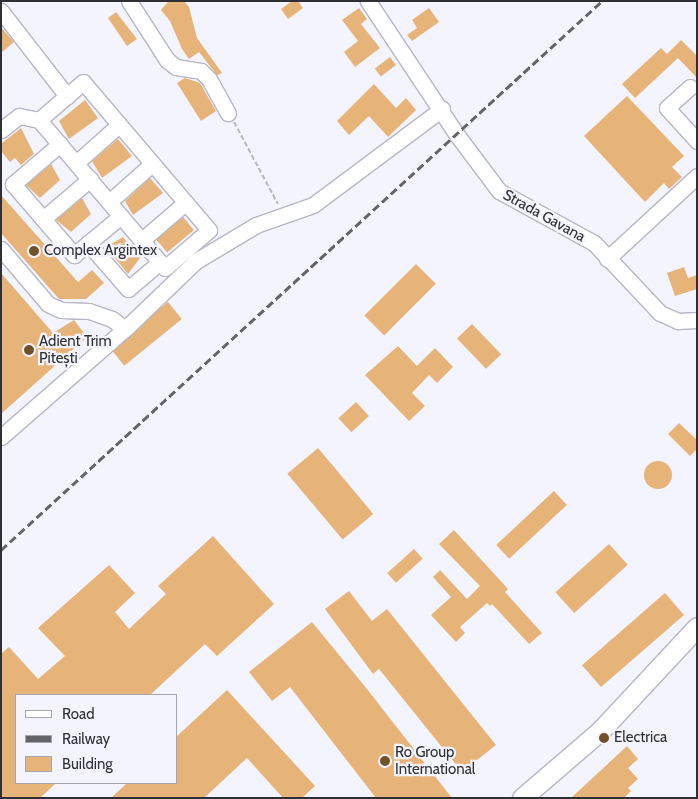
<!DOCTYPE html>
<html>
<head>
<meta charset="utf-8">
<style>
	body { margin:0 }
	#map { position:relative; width:698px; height:799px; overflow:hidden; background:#f4f4fe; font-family:Cabin,sans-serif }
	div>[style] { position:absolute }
	.building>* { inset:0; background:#e6b379; transform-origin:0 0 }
	.round { border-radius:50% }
	.path>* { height:2px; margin-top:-1px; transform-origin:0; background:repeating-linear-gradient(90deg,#b7b7c0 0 5px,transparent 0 7.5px) }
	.roads { filter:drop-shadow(1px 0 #b7b6c6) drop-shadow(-1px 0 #b7b6c6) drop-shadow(0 1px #b7b6c6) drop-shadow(0 -1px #b7b6c6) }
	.minor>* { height:15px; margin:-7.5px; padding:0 7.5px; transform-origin:7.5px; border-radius:7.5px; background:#fff }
	.major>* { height:19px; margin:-9.5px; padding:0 9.5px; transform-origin:9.5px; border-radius:9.5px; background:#fff }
	.rail>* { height:3px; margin-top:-1.5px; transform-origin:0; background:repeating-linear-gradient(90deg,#63636a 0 8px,transparent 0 12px) }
	.dots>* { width:14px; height:14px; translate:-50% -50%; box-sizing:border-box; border:2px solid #f4f4fe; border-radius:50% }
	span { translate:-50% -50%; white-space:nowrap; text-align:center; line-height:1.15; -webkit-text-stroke:4.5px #f4f4fe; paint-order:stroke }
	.street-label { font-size:15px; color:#2f2f35 }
	.poi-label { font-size:15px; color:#2f2f35 }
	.left { translate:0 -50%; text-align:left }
	.frame { position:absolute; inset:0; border:2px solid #2f2f35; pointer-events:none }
	.legend { position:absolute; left:15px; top:694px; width:162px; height:90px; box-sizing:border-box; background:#f4f4fe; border:1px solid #a5a5ae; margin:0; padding:6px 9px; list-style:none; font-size:15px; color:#2f2f35 }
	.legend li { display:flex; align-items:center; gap:10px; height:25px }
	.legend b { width:25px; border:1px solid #a5a5ae }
</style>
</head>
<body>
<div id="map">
	<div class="building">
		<div style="clip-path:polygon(169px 1px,184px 1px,189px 7px,197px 38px,222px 73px,217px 75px,199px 52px,189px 59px,182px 49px,170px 21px,161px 10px)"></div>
		<div style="clip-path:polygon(292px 1px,298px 1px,303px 8px,288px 19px,281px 9px)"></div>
		<div style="clip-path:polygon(359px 8px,367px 19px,361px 24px,380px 48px,355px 67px,344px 52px,358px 41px,342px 20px)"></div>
		<div style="clip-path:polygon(429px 8px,439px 22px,412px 41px,407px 35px,417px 28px,412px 20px)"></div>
		<div style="clip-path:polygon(116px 12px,137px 39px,127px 46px,108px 18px)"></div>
		<div style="clip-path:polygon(1px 27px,14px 42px,1px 53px)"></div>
		<div style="clip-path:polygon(681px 40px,697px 56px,697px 78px,678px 58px,635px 98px,622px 84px,661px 48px,667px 54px)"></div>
		<div style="left:390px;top:57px;width:10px;height:19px;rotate:53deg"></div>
		<div style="clip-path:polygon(185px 78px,200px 83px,216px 111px,201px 121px,177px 83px)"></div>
		<div style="clip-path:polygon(374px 84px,396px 108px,406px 98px,416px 110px,388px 137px,369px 116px,349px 135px,337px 121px)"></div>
		<div style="clip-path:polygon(627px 96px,684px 156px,672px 167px,682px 177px,669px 189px,664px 183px,645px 202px,584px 136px)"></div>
		<div style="clip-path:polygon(85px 100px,98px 118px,69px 139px,59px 121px)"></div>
		<div style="clip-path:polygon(21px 128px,34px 154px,21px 165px,15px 158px,10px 162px,1px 151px,1px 144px)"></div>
		<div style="clip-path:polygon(118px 139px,132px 156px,102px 178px,92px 161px)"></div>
		<div style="clip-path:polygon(51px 164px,60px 180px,40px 198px,26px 185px)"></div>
		<div style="clip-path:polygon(150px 178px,163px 193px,133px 215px,125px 201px)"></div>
		<div style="clip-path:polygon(1px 195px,78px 282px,92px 270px,104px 283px,86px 299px,59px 299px,1px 233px)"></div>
		<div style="clip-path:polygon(82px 198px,91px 214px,71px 232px,56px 220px)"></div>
		<div style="left:183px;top:217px;width:17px;height:35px;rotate:50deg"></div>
		<div style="clip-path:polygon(123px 237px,140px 258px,128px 274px,106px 247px)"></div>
		<div style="left:416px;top:264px;width:28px;height:73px;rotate:45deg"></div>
		<div style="clip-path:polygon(684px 267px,688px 278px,697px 275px,697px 289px,675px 296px,667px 273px)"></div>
		<div style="clip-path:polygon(1px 273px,53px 333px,74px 320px,87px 337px,1px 414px)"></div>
		<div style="left:168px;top:302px;width:22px;height:74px;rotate:51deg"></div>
		<div style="left:472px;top:324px;width:42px;height:21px;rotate:46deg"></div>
		<div style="clip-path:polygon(398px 346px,417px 366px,435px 348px,453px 367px,437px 383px,429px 375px,412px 393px,425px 406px,409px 421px,365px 375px)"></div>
		<div style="left:356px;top:402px;width:19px;height:24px;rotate:47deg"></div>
		<div style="clip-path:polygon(679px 423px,697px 440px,697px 449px,690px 456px,668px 434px)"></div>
		<div style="left:318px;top:448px;width:86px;height:40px;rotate:50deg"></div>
		<div class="round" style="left:644px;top:461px;width:28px;height:28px"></div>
		<div style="left:554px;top:491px;width:19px;height:79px;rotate:47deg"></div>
		<div style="clip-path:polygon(454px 530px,508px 589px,505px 592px,542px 633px,529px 644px,492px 604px,490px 606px,487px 603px,460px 627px,465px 633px,456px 642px,431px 615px,451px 597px,433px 577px,440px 570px,467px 599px,480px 586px,439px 544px)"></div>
		<div style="clip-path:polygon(213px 536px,274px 604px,217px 656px,205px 644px,150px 695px,16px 695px,16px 783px,56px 783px,40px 798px,1px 798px,1px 654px,9px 647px,38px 679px,65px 656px,38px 628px,109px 565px,135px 593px,115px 612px,129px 629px,166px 594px,158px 586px)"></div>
		<div style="left:609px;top:544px;width:28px;height:72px;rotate:48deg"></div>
		<div style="left:414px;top:549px;width:13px;height:36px;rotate:48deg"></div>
		<div style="clip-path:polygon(349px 591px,372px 621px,387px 609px,496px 745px,462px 772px,379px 669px,373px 674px,325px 609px)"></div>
		<div style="left:665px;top:593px;width:29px;height:110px;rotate:49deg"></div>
		<div style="clip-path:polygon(312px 622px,367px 689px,452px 798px,376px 798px,290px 687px,272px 701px,249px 672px)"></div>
		<div style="clip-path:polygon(227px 690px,315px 786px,302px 798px,283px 798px,247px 758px,204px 798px,111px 798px,127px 783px,176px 783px,176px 737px)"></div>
		<div style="clip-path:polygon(627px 746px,638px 759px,628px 768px,638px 779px,628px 788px,631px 791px,624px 798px,571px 798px)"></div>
	</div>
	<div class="path">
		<div style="left:234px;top:122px;width:93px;rotate:61.8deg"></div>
	</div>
	<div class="roads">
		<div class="minor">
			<div style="left:129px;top:1px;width:70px;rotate:57.2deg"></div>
			<div style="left:167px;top:60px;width:11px;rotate:38deg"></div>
			<div style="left:176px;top:67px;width:25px;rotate:9deg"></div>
			<div style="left:201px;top:71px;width:11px;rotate:45deg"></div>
			<div style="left:209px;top:79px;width:39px;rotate:61deg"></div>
			<div style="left:368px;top:1px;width:161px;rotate:56.4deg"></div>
			<div style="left:457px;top:135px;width:70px;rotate:53.1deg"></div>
			<div style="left:499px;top:191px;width:108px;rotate:28.7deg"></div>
			<div style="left:594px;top:243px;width:96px;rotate:46.7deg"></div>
			<div style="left:660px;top:313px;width:20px;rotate:24deg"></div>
			<div style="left:678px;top:321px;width:19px;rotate:-3deg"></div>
			<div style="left:1px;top:11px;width:108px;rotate:52.2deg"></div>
			<div style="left:690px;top:87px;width:31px;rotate:138deg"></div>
			<div style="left:667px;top:108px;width:45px;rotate:47.7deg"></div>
			<div style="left:1px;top:130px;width:23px;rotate:-38deg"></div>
			<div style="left:19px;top:116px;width:20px;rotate:11deg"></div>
			<div style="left:39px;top:120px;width:194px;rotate:49.6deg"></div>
			<div style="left:165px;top:268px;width:58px;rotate:-40.8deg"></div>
			<div style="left:209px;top:230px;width:194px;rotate:-130.4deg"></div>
			<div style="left:83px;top:82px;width:58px;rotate:139.2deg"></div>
			<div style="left:60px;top:144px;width:62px;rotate:139.6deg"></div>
			<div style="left:13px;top:184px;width:94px;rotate:49.3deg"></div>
			<div style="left:74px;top:255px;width:61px;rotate:-39.7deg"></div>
			<div style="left:76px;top:163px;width:57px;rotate:-41.5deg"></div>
			<div style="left:109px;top:202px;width:57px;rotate:-41.5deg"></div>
			<div style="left:43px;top:219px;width:62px;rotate:-40.4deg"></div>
			<div style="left:142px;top:240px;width:57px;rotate:-40.7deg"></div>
			<div style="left:88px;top:243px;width:61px;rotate:49deg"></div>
			<div style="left:128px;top:289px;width:42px;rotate:-40.2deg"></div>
			<div style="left:1px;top:249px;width:72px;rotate:49.5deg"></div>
			<div style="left:48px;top:304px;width:14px;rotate:25deg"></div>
			<div style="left:61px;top:310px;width:28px;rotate:2deg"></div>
			<div style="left:89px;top:311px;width:24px;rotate:19deg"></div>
			<div style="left:112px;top:319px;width:16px;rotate:38deg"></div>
			<div style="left:607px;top:259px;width:122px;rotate:-42.7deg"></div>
			<div style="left:1px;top:437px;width:164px;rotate:-41.1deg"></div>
			<div style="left:125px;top:329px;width:98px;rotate:-43.8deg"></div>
			<div style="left:196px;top:261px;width:70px;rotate:-31deg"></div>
			<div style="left:256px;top:225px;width:60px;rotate:-19.3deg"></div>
			<div style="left:313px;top:205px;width:161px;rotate:-36.7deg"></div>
		</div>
		<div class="major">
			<div style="left:522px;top:798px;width:103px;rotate:-40.7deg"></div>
			<div style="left:600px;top:731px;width:142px;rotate:-47deg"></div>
		</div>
	</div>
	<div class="rail">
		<div style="left:1px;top:550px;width:814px;rotate:-42.41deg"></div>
	</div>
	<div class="dots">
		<div style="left:34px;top:251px;background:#725028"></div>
		<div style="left:29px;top:350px;background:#725028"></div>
		<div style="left:604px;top:738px;background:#725028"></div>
		<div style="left:385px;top:761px;background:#725028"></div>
	</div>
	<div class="street-label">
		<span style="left:544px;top:216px;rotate:29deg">Strada Gavana</span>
	</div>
	<div class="poi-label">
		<span class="left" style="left:44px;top:251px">Complex Argintex</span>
		<span class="left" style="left:39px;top:350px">Adient Trim<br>Pitești</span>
		<span class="left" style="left:614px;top:738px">Electrica</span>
		<span class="left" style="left:395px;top:761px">Ro Group<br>International</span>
	</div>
	<div class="frame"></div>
	<ul class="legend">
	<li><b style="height:6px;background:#fff"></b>Road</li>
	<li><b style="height:6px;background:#63636a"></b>Railway</li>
	<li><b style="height:14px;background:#e6b379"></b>Building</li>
	</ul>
</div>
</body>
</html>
